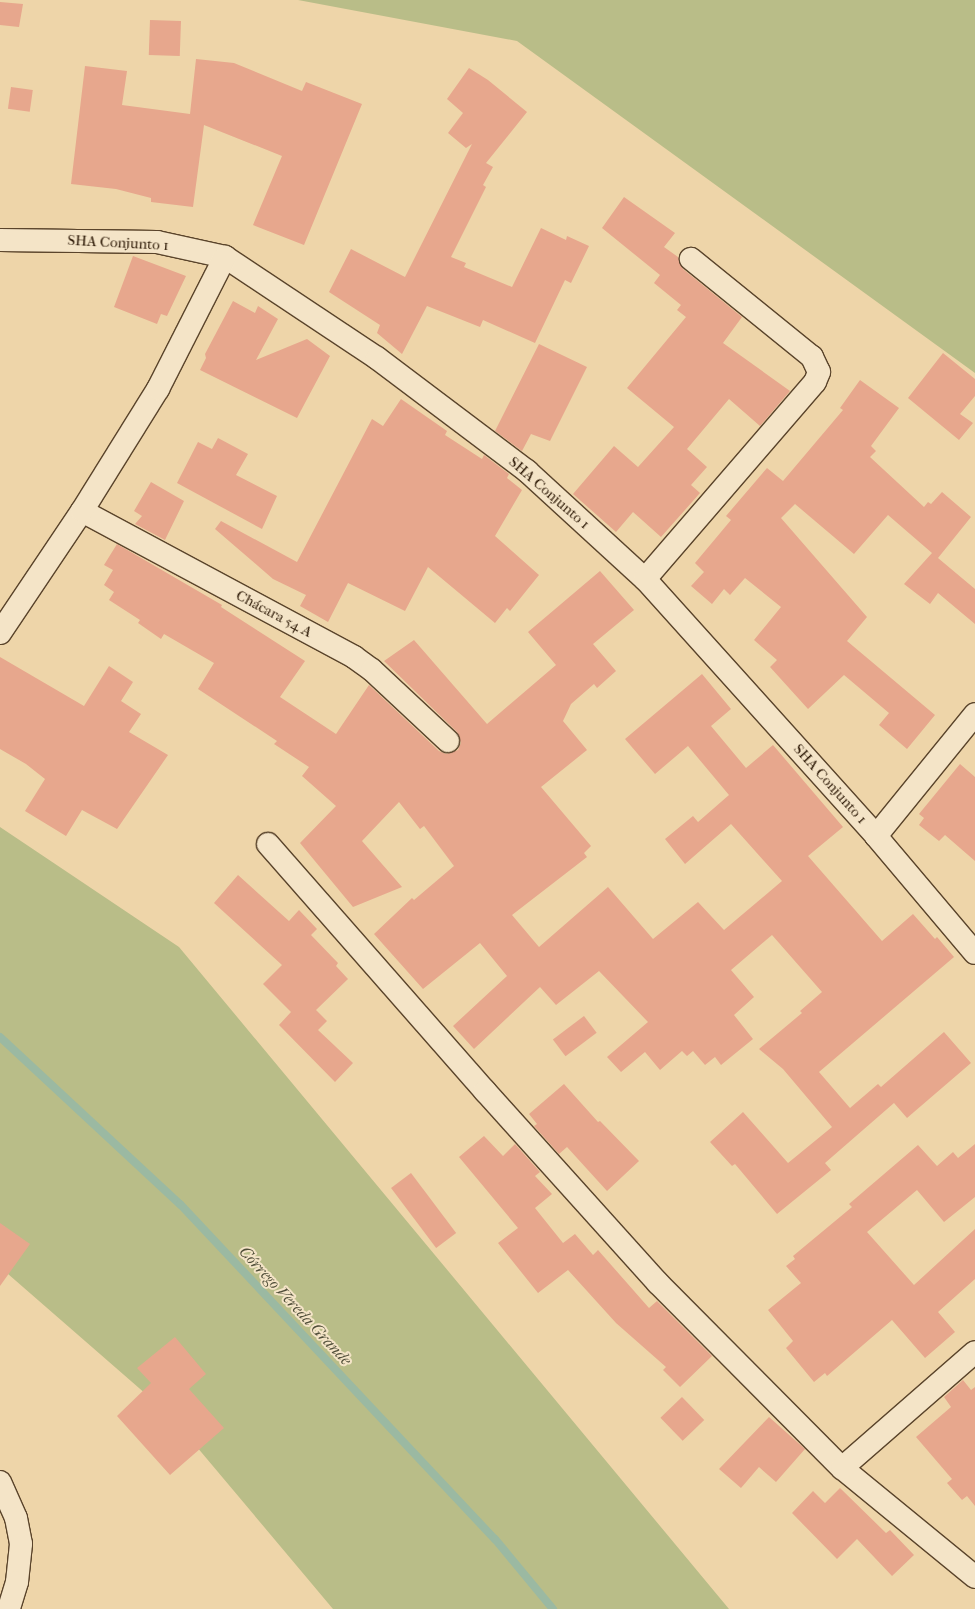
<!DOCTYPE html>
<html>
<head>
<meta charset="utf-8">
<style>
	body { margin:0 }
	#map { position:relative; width:975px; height:1609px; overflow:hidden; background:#eed5a9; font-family:"IM FELL French Canon",serif }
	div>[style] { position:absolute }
	.green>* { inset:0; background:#b9bd88 }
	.stream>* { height:8px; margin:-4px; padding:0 4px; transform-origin:4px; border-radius:4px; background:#9bb9a2 }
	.building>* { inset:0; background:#e7a78d; transform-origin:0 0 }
	.roads { filter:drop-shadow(1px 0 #5a442b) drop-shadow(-1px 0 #5a442b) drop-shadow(0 1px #5a442b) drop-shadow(0 -1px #5a442b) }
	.street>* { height:22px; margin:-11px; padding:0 11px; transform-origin:11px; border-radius:11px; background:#f4e4c7 }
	span { translate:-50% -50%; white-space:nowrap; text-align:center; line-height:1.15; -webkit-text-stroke:4px #f4e4c7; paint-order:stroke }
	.street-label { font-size:15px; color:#281401 }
	.water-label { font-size:16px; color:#504e39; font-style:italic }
</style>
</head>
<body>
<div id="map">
	<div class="green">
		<div style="clip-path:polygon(298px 0,975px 0,975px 373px,517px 41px)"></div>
		<div style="clip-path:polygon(0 827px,179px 947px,729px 1609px,333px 1609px,170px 1415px,0 1267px)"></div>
	</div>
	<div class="stream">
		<div style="left:0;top:1037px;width:246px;rotate:42.9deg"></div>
		<div style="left:180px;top:1204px;width:460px;rotate:46.8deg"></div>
		<div style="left:495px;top:1539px;width:91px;rotate:50.4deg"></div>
	</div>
	<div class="building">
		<div style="clip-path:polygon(0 2px,23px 4px,19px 27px,0 25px)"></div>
		<div style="left:150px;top:20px;width:31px;height:35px;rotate:2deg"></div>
		<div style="clip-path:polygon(196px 59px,234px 63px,302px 91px,306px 82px,362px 104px,304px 245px,253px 225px,282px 156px,204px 125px,193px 207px,151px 202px,151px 198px,116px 189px,71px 184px,85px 66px,127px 71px,122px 105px,190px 114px)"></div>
		<div style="clip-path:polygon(469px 68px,488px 80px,527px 112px,486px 163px,493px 167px,483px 185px,486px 187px,451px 257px,466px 263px,464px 267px,512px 287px,541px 228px,566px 240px,567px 236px,589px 246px,571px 283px,565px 280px,535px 343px,483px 320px,480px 327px,427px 306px,402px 354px,377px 333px,380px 325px,329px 292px,351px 249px,405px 277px,472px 144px,466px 148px,448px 133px,463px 113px,447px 99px)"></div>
		<div style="left:11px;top:87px;width:22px;height:22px;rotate:8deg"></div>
		<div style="clip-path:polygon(624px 197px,675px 233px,664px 247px,678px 257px,683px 269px,742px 317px,723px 343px,790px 391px,760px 426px,729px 399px,687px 449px,707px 467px,691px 485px,700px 493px,661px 537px,633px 512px,616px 532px,573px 494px,614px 446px,638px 467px,674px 427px,627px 388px,686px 317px,677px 310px,681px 305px,654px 283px,660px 275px,602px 228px)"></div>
		<div style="clip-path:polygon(133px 256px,186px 276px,167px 316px,161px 314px,157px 324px,114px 307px)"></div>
		<div style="clip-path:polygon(233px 301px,255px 313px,258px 306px,278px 319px,256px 360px,307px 339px,330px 356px,297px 418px,200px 370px,206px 358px,205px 354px)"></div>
		<div style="clip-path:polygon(539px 344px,587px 367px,550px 441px,531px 434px,522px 451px,495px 431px)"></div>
		<div style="clip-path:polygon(943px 353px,975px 379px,975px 396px,960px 414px,973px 423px,959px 440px,908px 398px)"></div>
		<div style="clip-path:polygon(860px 380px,899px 408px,871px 446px,876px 451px,870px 457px,924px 507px,928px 502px,931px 504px,942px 492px,971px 517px,938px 558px,975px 589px,975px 624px,938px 593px,930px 604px,904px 584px,932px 553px,888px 515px,854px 554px,795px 504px,781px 518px,867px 617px,847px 641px,935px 715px,907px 749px,879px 725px,889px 713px,844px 675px,808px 709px,770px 667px,777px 660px,754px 640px,781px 607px,745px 578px,730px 595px,724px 589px,712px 604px,691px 586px,704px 572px,695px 563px,731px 520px,726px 516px,767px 468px,783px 481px,843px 410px,840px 408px)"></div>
		<div style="clip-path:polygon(401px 399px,447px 431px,445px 435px,482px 459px,484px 455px,509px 474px,507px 478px,522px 490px,495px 536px,539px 575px,510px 611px,507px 608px,495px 623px,428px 567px,405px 611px,348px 583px,328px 622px,300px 606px,306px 595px,273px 579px,215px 529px,221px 521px,297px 562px,372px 419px,383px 426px)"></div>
		<div style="clip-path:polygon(218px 438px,248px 454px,236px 475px,277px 496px,262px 529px,177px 483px,198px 442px,212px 449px)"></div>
		<div style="clip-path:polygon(151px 482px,184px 501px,165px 540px,135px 524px,142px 516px,134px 511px)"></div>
		<div style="clip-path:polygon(117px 544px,222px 605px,221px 607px,305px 661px,280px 697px,336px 734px,369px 685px,439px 751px,446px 754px,458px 750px,461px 743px,457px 732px,384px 661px,414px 640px,487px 724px,556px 665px,528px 632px,600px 571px,634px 610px,593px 644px,616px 671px,597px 688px,594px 684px,571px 704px,563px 721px,587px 750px,541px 787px,591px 846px,584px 853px,587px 857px,512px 915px,539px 947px,608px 887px,653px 939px,698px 902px,724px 930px,782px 881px,731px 824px,685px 864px,665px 839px,693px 816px,698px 822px,729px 795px,688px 746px,655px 774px,625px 739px,702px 674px,731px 709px,711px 726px,746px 768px,773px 745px,843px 827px,808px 856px,882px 941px,913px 914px,935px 939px,937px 937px,954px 957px,819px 1072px,850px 1108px,878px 1084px,881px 1087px,944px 1032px,971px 1063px,907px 1118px,894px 1103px,825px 1163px,831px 1170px,777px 1214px,735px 1164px,732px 1166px,710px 1142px,743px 1112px,788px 1163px,832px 1127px,783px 1069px,759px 1049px,802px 1013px,800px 1011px,822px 992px,772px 935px,731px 970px,754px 997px,734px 1015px,753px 1039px,721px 1065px,715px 1057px,705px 1065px,693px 1051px,687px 1056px,682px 1051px,660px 1070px,645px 1052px,621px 1072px,607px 1057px,648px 1022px,599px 971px,556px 1005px,540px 987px,474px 1049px,453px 1026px,507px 976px,480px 943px,423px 989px,374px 934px,412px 898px,414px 900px,454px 866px,424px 826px,420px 829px,399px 802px,362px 841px,402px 887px,353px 907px,300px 843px,336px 806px,302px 776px,309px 767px,274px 744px,277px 741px,198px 689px,214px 663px,164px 634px,161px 639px,138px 623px,140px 620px,109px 600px,114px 592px,104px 585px,113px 570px,104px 565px)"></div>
		<div style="clip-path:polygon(0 657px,84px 706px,109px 666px,133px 682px,121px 701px,141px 714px,129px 732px,168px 755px,117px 829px,82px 810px,66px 836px,25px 811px,45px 779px,26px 764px,0 749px)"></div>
		<div style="clip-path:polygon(960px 764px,975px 777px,975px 861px,945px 835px,939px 841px,919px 825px,924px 818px,919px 814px)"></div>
		<div style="clip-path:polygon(238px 875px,289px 921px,299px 910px,317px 929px,311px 935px,338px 963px,336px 966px,348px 979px,316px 1010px,327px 1021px,318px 1030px,353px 1063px,335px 1082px,279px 1025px,291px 1012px,263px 984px,282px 965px,214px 903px)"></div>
		<div style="left:584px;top:1016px;width:21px;height:39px;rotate:53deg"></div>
		<div style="clip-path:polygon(564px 1084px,598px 1122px,600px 1121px,639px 1161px,607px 1191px,567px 1147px,559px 1154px,534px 1126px,537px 1124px,529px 1114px)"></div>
		<div style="clip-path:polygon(484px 1136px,503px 1156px,515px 1144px,540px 1172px,535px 1176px,552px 1194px,535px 1208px,563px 1243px,575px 1234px,593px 1255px,598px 1250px,649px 1308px,657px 1301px,712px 1356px,680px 1387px,663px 1370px,666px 1367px,616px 1323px,568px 1270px,538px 1293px,498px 1243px,518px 1228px,459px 1157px)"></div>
		<div style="clip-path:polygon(975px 1144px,975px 1197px,944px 1222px,917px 1190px,867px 1232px,914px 1285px,975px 1229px,975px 1279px,938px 1312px,955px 1332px,925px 1358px,892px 1320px,827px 1376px,825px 1373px,814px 1382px,786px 1348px,793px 1341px,768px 1310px,801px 1283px,786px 1266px,795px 1259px,793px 1256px,852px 1207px,849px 1204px,918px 1145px,937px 1166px,953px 1152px,958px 1158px)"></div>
		<div style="left:411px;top:1173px;width:75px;height:25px;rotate:53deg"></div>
		<div style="clip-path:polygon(0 1223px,30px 1244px,0 1286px)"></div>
		<div style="clip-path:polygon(175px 1337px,206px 1374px,189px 1389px,224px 1428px,170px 1475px,117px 1416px,151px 1383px,137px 1368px)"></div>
		<div style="clip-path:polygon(963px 1380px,971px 1390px,975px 1387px,975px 1506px,967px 1496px,962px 1500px,947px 1483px,952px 1479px,916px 1437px,951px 1407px,944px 1397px)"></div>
		<div style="left:682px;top:1397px;width:32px;height:30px;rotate:46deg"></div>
		<div style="clip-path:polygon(769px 1417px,805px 1449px,776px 1482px,759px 1467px,741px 1488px,719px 1469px)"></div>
		<div style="clip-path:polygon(840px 1488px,886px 1533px,890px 1530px,914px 1555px,892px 1576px,857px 1539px,837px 1559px,792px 1513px,813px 1491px,825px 1503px)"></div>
	</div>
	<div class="roads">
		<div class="street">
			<div style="left:0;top:240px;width:157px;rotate:0.7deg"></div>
			<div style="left:157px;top:242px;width:70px;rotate:12.4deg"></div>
			<div style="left:225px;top:257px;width:182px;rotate:33.6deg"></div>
			<div style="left:377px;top:358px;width:188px;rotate:37deg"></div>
			<div style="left:527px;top:471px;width:160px;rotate:42.5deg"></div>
			<div style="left:645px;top:579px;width:346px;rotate:48deg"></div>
			<div style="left:876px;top:836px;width:153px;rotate:49.8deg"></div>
			<div style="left:82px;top:511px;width:309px;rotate:28.2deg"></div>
			<div style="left:354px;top:657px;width:22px;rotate:36deg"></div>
			<div style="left:372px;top:670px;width:104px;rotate:43.1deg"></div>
			<div style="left:645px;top:579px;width:260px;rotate:-49.2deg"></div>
			<div style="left:815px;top:382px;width:11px;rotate:-68deg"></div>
			<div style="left:819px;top:372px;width:17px;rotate:-115deg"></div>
			<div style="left:812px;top:357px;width:156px;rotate:-141deg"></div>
			<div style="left:0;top:633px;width:147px;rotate:-56.1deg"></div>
			<div style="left:82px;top:511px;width:144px;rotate:-58.1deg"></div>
			<div style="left:158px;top:389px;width:148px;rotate:-63.1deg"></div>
			<div style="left:876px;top:836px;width:157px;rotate:-50.9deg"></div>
			<div style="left:268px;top:844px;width:329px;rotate:48.7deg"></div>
			<div style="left:485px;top:1091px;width:258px;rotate:48deg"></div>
			<div style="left:658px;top:1283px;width:261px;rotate:45.2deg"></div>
			<div style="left:842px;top:1468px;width:172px;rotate:39.3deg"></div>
			<div style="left:842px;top:1468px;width:176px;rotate:-41.1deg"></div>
			<div style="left:0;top:1482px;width:39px;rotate:66deg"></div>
			<div style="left:16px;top:1518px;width:26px;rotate:79deg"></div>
			<div style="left:21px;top:1544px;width:38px;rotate:96deg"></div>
			<div style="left:17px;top:1582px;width:28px;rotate:107deg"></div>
		</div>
	</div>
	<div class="street-label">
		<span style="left:118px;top:243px;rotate:3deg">SHA Conjunto 1</span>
		<span style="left:549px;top:493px;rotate:41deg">SHA Conjunto 1</span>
		<span style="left:274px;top:614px;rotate:28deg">Chácara 54 A</span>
		<span style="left:830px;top:784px;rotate:48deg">SHA Conjunto 1</span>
	</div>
	<div class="water-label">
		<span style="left:295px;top:1306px;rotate:47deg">Córrego Vereda Grande</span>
	</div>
</div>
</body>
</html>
